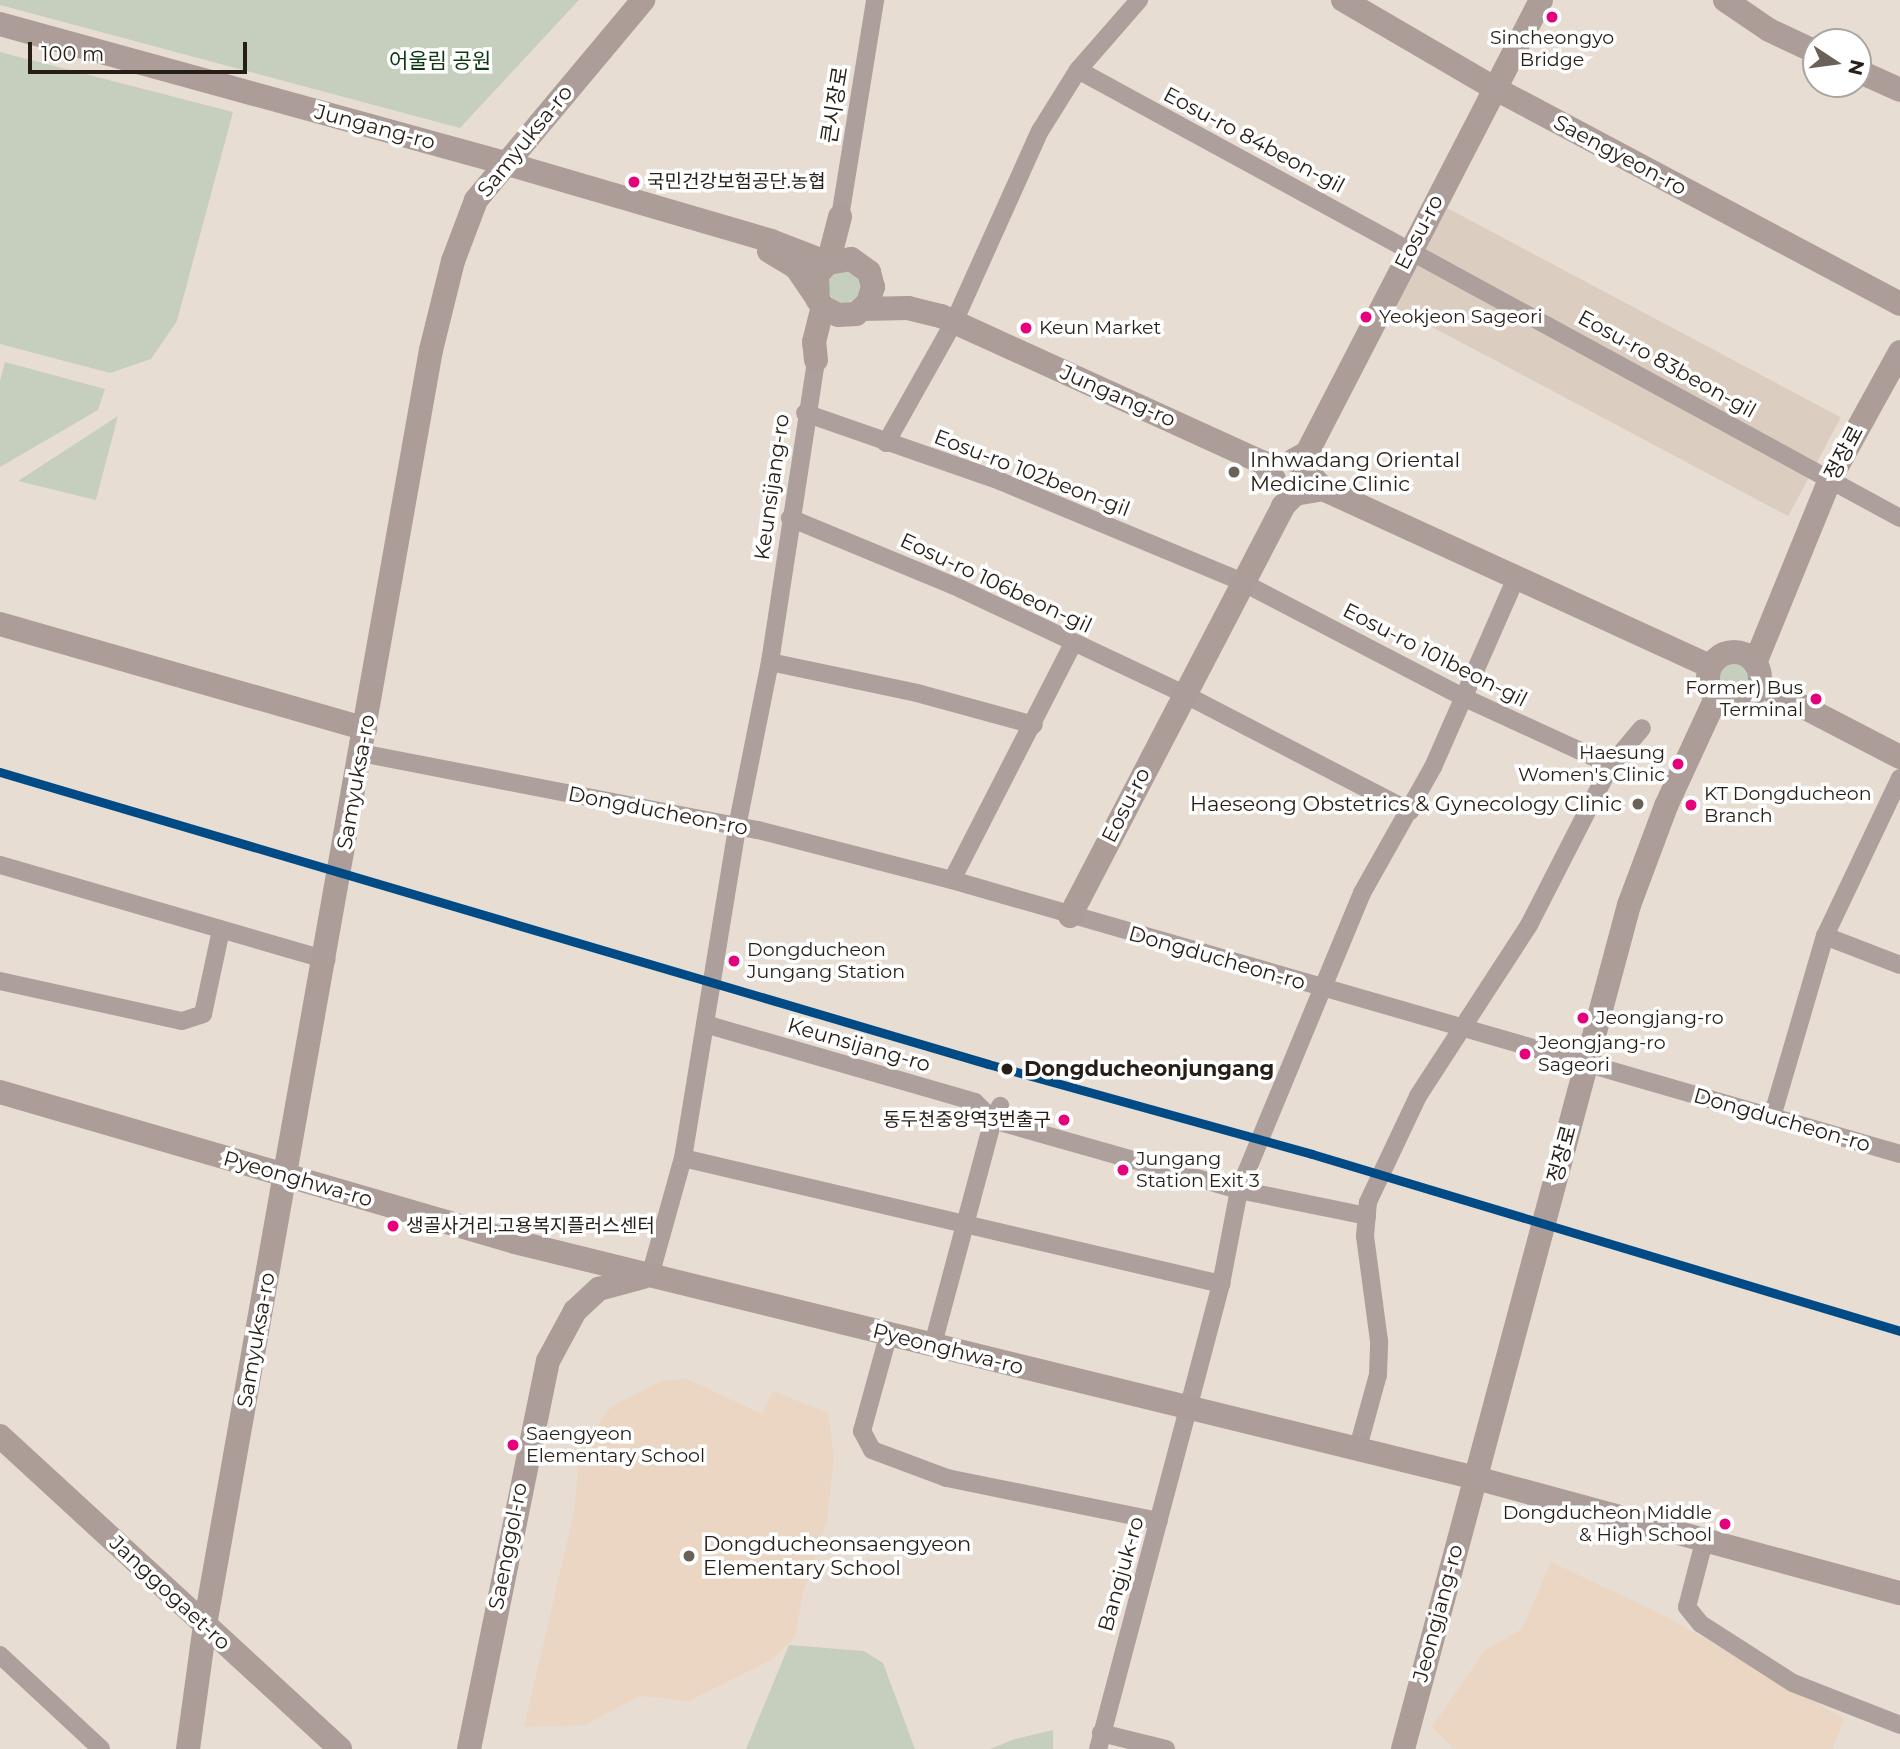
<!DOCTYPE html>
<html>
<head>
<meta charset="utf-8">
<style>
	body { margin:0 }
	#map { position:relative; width:1900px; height:1749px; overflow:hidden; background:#e8ddd2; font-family:Montserrat,"Noto Sans KR",sans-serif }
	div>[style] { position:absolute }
	.commercial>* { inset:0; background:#dbcdbf; transform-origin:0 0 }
	.built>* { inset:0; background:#ead6c3 }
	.green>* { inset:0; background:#c6cfbd }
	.round { border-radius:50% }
	.street>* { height:18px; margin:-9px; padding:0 9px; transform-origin:9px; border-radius:9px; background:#ad9f9c }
	.secondary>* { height:24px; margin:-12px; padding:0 12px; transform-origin:12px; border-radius:12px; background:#ac9d99 }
	.secondary>.ring { margin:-12px; padding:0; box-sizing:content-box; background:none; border:24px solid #ac9d99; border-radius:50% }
	.metro-1>* { height:9px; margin:-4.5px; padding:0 4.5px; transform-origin:4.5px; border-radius:4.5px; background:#004a85 }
	.dots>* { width:19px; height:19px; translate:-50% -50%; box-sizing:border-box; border:4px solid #fff; border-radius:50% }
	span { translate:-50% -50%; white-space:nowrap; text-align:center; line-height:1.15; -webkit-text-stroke:7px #fff; paint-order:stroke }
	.bus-label { font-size:19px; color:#261e17 }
	.left { translate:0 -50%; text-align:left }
	.right { translate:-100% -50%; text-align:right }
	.park-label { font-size:21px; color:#0c3813 }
	.street-label { font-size:21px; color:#261e17 }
	.poi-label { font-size:21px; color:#261e17 }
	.stop-label { font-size:21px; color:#261e17; font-weight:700 }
	.north { position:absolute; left:1802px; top:28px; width:70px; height:70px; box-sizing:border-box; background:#fff; border:2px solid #a8a5a2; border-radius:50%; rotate:103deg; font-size:19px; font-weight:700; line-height:28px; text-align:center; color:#261e17 }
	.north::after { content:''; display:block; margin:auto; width:24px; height:32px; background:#6a6158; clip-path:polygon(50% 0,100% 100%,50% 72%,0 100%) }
	.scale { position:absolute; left:28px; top:42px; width:219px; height:32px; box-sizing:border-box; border:4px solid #261e17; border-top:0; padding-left:9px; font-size:21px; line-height:24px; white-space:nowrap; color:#261e17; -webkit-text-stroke:5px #fff; paint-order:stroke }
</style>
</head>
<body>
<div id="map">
	<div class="commercial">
		<div style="left:1447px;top:208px;width:446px;height:112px;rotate:28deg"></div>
	</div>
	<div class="built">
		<div style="clip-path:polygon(687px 1379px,762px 1414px,773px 1391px,828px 1413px,834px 1457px,827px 1520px,803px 1593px,795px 1637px,773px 1659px,689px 1701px,640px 1696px,585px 1725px,524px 1727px,574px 1512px,580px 1449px,611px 1407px,661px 1381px)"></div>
		<div style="clip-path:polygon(1551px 1562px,1667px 1617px,1844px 1719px,1833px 1749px,1454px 1749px,1432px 1727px,1485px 1650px,1522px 1629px)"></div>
	</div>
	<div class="green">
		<div style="clip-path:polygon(0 0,579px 0,460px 128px,0 5px)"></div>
		<div style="clip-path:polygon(0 52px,233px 112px,177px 321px,151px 359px,110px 373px,0 344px)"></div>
		<div class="round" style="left:828px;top:271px;width:32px;height:32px"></div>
		<div style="clip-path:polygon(5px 362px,105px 389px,98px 410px,0 467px,0 381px)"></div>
		<div style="clip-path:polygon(118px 416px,96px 500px,18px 481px)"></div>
		<div class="round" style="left:1719px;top:663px;width:30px;height:30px"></div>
		<div style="clip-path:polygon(789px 1645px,864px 1651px,883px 1663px,915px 1749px,746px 1749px)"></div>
		<div style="clip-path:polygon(1053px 1730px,1053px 1749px,990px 1749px,1015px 1739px)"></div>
	</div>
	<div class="street">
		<div style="left:1078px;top:70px;width:936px;rotate:28.59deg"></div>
		<div style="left:840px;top:217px;width:220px;rotate:-80.8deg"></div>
		<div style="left:805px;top:413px;width:207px;rotate:19.2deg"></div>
		<div style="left:1000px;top:481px;width:260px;rotate:22.6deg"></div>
		<div style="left:1240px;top:581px;width:254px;rotate:27.5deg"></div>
		<div style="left:1465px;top:698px;width:161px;rotate:24.7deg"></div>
		<div style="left:886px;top:443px;width:139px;rotate:-60.7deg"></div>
		<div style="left:954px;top:322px;width:209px;rotate:-65.8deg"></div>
		<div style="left:1040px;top:131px;width:72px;rotate:-58.1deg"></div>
		<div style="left:1078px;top:70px;width:93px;rotate:-48.9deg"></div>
		<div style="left:790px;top:518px;width:185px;rotate:22.5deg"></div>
		<div style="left:961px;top:589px;width:244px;rotate:25.2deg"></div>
		<div style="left:1182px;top:693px;width:257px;rotate:27.4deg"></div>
		<div style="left:770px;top:662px;width:150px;rotate:11.9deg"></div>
		<div style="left:917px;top:693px;width:121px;rotate:15.3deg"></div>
		<div style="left:361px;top:753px;width:404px;rotate:11deg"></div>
		<div style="left:758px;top:830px;width:200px;rotate:14.5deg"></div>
		<div style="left:952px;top:880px;width:987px;rotate:16.12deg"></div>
		<div style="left:0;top:865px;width:340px;rotate:16.2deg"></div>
		<div style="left:952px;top:880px;width:265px;rotate:-62.9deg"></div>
		<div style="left:1825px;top:936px;width:80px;rotate:21.1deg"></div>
		<div style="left:0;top:981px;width:186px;rotate:12.4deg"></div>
		<div style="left:182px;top:1021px;width:22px;rotate:-18deg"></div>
		<div style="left:203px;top:1014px;width:86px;rotate:-77.9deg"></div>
		<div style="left:705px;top:1024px;width:281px;rotate:16.1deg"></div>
		<div style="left:975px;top:1102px;width:25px;rotate:45deg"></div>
		<div style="left:993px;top:1120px;width:16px;rotate:-63deg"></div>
		<div style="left:1772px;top:1117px;width:189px;rotate:-73.7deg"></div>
		<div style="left:1825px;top:936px;width:175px;rotate:-64.6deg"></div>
		<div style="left:683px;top:1158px;width:553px;rotate:13.18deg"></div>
		<div style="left:1367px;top:1216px;width:131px;rotate:-168.5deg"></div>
		<div style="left:1239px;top:1190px;width:321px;rotate:-67.5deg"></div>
		<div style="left:1362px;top:893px;width:145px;rotate:-60.6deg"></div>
		<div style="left:1433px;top:767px;width:204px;rotate:-66.3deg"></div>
		<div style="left:650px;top:1276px;width:123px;rotate:-74.4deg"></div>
		<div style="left:683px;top:1158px;width:335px;rotate:-80.7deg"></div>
		<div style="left:737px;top:827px;width:168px;rotate:-78.7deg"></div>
		<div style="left:770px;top:662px;width:305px;rotate:-81.3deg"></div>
		<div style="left:889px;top:1333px;width:102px;rotate:105.4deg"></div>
		<div style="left:862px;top:1431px;width:21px;rotate:62deg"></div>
		<div style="left:872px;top:1450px;width:80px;rotate:20.5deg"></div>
		<div style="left:947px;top:1478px;width:216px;rotate:11.5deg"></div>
		<div style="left:933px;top:1344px;width:232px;rotate:-75deg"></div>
		<div style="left:993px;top:1120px;width:256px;rotate:15.9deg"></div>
		<div style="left:1239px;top:1190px;width:96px;rotate:100.8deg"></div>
		<div style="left:1221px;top:1284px;width:481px;rotate:104.8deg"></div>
		<div style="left:1357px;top:1451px;width:79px;rotate:-74.6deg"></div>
		<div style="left:1378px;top:1375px;width:34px;rotate:-88deg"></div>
		<div style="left:1379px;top:1341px;width:106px;rotate:-97.6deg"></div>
		<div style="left:1365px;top:1236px;width:34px;rotate:-85deg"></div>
		<div style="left:1368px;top:1202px;width:117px;rotate:-64.7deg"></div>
		<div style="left:1418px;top:1096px;width:204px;rotate:-57deg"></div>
		<div style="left:1529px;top:925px;width:180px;rotate:-62.9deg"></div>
		<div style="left:1611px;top:765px;width:48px;rotate:-50deg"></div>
		<div style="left:1705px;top:1538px;width:71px;rotate:104.6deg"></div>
		<div style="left:1687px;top:1607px;width:22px;rotate:51deg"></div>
		<div style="left:1701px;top:1624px;width:109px;rotate:32.7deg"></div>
		<div style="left:1793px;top:1683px;width:115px;rotate:21.4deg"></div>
		<div style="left:0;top:1655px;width:138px;rotate:42.9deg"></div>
		<div style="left:1101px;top:1733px;width:67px;rotate:13.8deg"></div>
	</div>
	<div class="secondary">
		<div style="left:1343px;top:0;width:175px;rotate:30.2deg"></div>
		<div style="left:1494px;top:88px;width:460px;rotate:28deg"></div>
		<div style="left:1725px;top:0;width:53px;rotate:34.3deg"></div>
		<div style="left:1769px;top:30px;width:52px;rotate:25.1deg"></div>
		<div style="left:0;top:24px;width:524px;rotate:15.39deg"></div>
		<div style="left:505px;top:163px;width:277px;rotate:16.3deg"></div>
		<div style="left:771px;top:241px;width:61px;rotate:21.1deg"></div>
		<div style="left:1858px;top:71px;width:46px;rotate:24.3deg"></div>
		<div style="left:769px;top:251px;width:31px;rotate:31deg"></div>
		<div style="left:796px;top:267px;width:40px;rotate:56deg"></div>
		<div style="left:818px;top:300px;width:9px;rotate:54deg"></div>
		<div style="left:823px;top:307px;width:17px;rotate:28deg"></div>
		<div style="left:838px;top:315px;width:18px;rotate:-3deg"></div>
		<div style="left:856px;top:314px;width:16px;rotate:-43deg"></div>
		<div style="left:868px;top:303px;width:17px;rotate:-73deg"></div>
		<div style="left:873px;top:287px;width:16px;rotate:-105deg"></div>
		<div style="left:869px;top:272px;width:22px;rotate:-144deg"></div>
		<div style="left:851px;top:259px;width:23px;rotate:170deg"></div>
		<div style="left:828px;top:263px;width:16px;rotate:133deg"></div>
		<div style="left:817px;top:275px;width:25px;rotate:88deg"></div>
		<div style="left:828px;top:263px;width:48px;rotate:-75.4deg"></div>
		<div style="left:863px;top:309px;width:45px;rotate:-1.3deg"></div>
		<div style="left:908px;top:308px;width:34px;rotate:14deg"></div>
		<div style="left:941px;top:316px;width:353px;rotate:24.5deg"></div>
		<div style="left:1262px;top:462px;width:21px;rotate:55deg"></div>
		<div style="left:816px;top:360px;width:18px;rotate:-96deg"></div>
		<div style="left:814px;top:342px;width:36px;rotate:-76deg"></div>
		<div style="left:1307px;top:453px;width:18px;rotate:90deg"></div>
		<div style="left:1307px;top:471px;width:24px;rotate:48deg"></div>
		<div style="left:1323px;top:489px;width:426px;rotate:24.6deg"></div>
		<div style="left:1294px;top:460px;width:15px;rotate:-28deg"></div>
		<div style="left:1307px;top:453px;width:510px;rotate:-62.68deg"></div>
		<div style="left:0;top:624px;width:380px;rotate:16deg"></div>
		<div class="ring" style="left:1708px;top:652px;width:28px;height:28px"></div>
		<div style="left:1755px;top:663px;width:199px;rotate:-67.8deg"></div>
		<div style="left:1830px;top:479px;width:145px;rotate:-61.1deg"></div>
		<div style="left:1759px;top:684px;width:159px;rotate:27.4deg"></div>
		<div style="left:1070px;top:916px;width:462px;rotate:-62.5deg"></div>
		<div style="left:1283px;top:506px;width:17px;rotate:-45deg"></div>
		<div style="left:1295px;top:494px;width:28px;rotate:-10deg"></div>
		<div style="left:0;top:1092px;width:536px;rotate:16.24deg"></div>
		<div style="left:515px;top:1242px;width:990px;rotate:13.8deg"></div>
		<div style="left:1476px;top:1478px;width:439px;rotate:15.2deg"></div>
		<div style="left:0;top:1436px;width:462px;rotate:42.6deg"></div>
		<div style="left:188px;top:1749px;width:125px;rotate:-82.2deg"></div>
		<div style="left:205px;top:1625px;width:1295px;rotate:-79.95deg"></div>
		<div style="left:431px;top:350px;width:92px;rotate:-76.1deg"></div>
		<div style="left:453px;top:261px;width:65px;rotate:-69.3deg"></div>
		<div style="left:476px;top:200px;width:261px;rotate:-50.1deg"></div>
		<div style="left:469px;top:1749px;width:396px;rotate:-78.5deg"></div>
		<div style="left:548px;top:1361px;width:57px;rotate:-61.6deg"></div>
		<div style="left:575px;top:1311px;width:33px;rotate:-43deg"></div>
		<div style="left:599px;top:1289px;width:46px;rotate:-15.3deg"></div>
		<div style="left:1403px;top:1749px;width:874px;rotate:-75.01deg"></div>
		<div style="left:1629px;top:905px;width:106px;rotate:-69.5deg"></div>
		<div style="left:1666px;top:806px;width:119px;rotate:-65.2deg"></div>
	</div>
	<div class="metro-1">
		<div style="left:0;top:772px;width:1030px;rotate:16.46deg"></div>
		<div style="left:988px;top:1064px;width:336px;rotate:15.5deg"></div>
		<div style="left:1312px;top:1154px;width:614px;rotate:16.75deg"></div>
	</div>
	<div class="dots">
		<div style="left:1552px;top:17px;background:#e5007d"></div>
		<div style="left:634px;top:182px;background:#e5007d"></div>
		<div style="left:1366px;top:317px;background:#e5007d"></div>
		<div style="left:1026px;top:328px;background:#e5007d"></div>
		<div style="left:1234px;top:472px;background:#6a6158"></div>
		<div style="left:1816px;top:699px;background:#e5007d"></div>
		<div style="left:1678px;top:764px;background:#e5007d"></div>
		<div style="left:1638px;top:804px;background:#6a6158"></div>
		<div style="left:1691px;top:805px;background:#e5007d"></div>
		<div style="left:734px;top:961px;background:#e5007d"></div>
		<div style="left:1583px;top:1018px;background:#e5007d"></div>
		<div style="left:1525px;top:1054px;background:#e5007d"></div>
		<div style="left:1007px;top:1069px;background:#261e17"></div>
		<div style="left:1064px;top:1120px;background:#e5007d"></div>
		<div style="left:1123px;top:1170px;background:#e5007d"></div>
		<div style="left:393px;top:1226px;background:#e5007d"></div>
		<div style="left:513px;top:1445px;background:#e5007d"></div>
		<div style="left:1725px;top:1524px;background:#e5007d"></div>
		<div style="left:689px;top:1556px;background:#6a6158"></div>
	</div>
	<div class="bus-label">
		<span style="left:1552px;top:49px">Sincheongyo<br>Bridge</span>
		<span class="left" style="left:647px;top:182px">국민건강보험공단.농협</span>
		<span class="left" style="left:1379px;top:317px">Yeokjeon Sageori</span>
		<span class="left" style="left:1039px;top:328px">Keun Market</span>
		<span class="right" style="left:1803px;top:699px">Former) Bus<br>Terminal</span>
		<span class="right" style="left:1665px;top:764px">Haesung<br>Women's Clinic</span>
		<span class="left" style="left:1704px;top:805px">KT Dongducheon<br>Branch</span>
		<span class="left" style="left:747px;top:961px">Dongducheon<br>Jungang Station</span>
		<span class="left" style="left:1596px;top:1018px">Jeongjang-ro</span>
		<span class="left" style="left:1538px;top:1054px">Jeongjang-ro<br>Sageori</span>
		<span class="right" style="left:1051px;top:1120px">동두천중앙역3번출구</span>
		<span class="left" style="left:1136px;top:1170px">Jungang<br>Station Exit 3</span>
		<span class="left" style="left:406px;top:1226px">생골사거리.고용복지플러스센터</span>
		<span class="left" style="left:526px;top:1445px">Saengyeon<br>Elementary School</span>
		<span class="right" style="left:1712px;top:1524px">Dongducheon Middle<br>&amp; High School</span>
	</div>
	<div class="park-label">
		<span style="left:440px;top:61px">어울림 공원</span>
	</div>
	<div class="street-label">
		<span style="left:835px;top:105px;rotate:-81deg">큰시장로</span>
		<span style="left:375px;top:127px;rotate:15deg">Jungang-ro</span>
		<span style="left:1254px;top:140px;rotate:28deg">Eosu-ro 84beon-gil</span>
		<span style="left:525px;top:141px;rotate:-51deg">Samyuksa-ro</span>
		<span style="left:1620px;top:155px;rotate:28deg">Saengyeon-ro</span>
		<span style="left:1419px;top:232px;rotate:-63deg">Eosu-ro</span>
		<span style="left:1667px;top:364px;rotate:29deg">Eosu-ro 83beon-gil</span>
		<span style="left:1118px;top:396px;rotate:24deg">Jungang-ro</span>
		<span style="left:1844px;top:453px;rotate:-62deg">정장로</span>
		<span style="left:1032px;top:473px;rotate:21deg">Eosu-ro 102beon-gil</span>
		<span style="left:772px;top:487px;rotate:-82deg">Keunsijang-ro</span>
		<span style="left:996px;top:583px;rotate:25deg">Eosu-ro 106beon-gil</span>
		<span style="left:1435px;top:655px;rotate:27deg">Eosu-ro 101beon-gil</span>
		<span style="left:356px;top:782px;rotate:-80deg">Samyuksa-ro</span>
		<span style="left:1126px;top:805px;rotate:-63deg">Eosu-ro</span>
		<span style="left:658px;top:811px;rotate:11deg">Dongducheon-ro</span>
		<span style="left:1217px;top:958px;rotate:16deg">Dongducheon-ro</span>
		<span style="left:859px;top:1045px;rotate:16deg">Keunsijang-ro</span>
		<span style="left:1782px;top:1120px;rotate:16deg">Dongducheon-ro</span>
		<span style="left:1562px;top:1154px;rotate:-75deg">정장로</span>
		<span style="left:298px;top:1179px;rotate:16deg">Pyeonghwa-ro</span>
		<span style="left:256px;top:1340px;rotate:-80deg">Samyuksa-ro</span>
		<span style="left:948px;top:1349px;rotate:14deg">Pyeonghwa-ro</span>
		<span style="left:508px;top:1546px;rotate:-79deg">Saenggol-ro</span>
		<span style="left:1121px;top:1574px;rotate:-74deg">Bangjuk-ro</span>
		<span style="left:170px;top:1593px;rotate:43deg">Janggogaet-ro</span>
		<span style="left:1438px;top:1613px;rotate:-75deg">Jeongjang-ro</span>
	</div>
	<div class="poi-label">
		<span class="left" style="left:1250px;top:472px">Inhwadang Oriental<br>Medicine Clinic</span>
		<span class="right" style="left:1622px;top:804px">Haeseong Obstetrics &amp; Gynecology Clinic</span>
		<span class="left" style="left:703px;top:1556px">Dongducheonsaengyeon<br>Elementary School</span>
	</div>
	<div class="stop-label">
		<span class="left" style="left:1024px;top:1069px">Dongducheonjungang</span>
	</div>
	<div class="north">N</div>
	<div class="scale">100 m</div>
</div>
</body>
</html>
